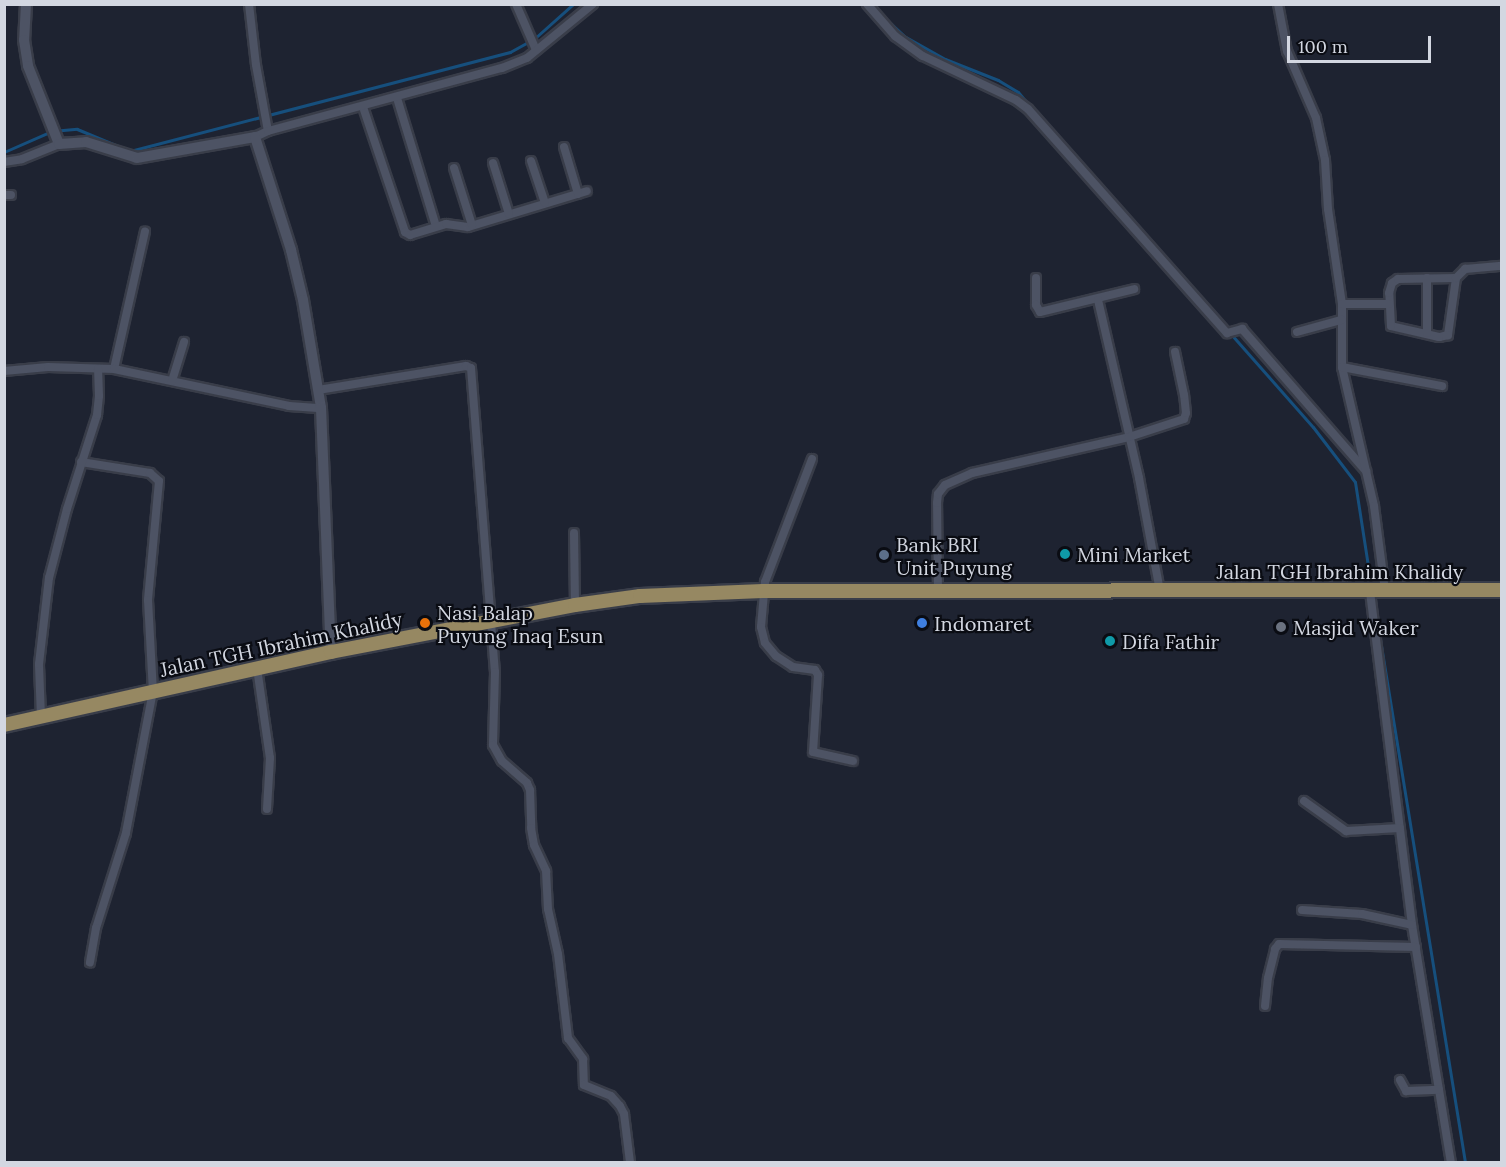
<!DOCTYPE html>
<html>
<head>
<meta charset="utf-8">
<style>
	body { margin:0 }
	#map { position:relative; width:1506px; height:1167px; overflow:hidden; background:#1e2331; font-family:Lora,serif }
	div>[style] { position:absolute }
	.stream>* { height:3px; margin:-1.5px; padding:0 1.5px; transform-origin:1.5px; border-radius:1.5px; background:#164f7d }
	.roads { filter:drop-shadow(2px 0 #393d49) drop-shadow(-2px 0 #393d49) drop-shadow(0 2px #393d49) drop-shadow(0 -2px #393d49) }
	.minor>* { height:8px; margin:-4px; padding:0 4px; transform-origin:4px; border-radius:4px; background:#4d5364 }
	.tertiary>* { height:10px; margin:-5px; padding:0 5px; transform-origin:5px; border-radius:5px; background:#4d5364 }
	.primary>* { height:14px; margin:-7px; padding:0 7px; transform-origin:7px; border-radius:7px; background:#968862 }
	.dots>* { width:16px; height:16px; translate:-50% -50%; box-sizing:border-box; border:3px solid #0a0c13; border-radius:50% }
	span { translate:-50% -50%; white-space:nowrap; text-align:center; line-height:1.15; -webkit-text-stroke:4.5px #0a0c13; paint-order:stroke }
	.poi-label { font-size:20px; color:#d3d7e1 }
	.left { translate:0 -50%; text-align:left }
	.street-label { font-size:20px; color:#d3d7e1 }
	.frame { position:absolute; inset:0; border:6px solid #d3d7e1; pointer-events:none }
	.scale { position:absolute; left:1287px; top:36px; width:144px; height:27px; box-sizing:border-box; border:3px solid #d3d7e1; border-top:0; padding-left:8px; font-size:18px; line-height:21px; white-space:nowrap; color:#d3d7e1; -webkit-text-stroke:4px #0a0c13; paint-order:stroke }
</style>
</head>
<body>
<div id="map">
	<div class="stream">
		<div style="left:885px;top:18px;width:26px;rotate:43deg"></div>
		<div style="left:904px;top:36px;width:47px;rotate:29.3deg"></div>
		<div style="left:945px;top:59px;width:57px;rotate:21.6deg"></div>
		<div style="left:998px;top:80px;width:23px;rotate:31deg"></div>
		<div style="left:1018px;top:92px;width:17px;rotate:50deg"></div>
		<div style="left:4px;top:152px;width:52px;rotate:-23.6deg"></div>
		<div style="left:52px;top:131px;width:25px;rotate:-5deg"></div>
		<div style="left:77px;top:129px;width:57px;rotate:22.5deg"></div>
		<div style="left:130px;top:151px;width:393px;rotate:-14.6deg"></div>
		<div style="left:510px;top:52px;width:29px;rotate:-29deg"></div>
		<div style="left:535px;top:38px;width:51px;rotate:-41.8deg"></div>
		<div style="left:1230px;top:333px;width:125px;rotate:48.6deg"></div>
		<div style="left:1313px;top:427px;width:69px;rotate:52.6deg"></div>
		<div style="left:1355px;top:482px;width:104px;rotate:81.2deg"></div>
		<div style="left:1379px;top:633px;width:536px;rotate:80.77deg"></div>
	</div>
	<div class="roads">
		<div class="minor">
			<div style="left:249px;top:4px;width:61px;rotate:83.5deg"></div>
			<div style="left:256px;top:65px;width:67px;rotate:79.7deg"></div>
			<div style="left:516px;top:4px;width:50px;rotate:66.5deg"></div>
			<div style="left:867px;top:4px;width:43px;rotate:48.8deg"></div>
			<div style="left:895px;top:36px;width:34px;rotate:36deg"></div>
			<div style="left:923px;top:56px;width:103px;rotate:25.3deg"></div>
			<div style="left:1016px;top:100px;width:15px;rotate:37deg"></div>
			<div style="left:1028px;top:109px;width:300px;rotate:48.4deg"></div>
			<div style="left:1227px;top:333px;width:16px;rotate:-15deg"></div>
			<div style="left:1242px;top:329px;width:189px;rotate:48.9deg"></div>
			<div style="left:1278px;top:4px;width:48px;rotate:79.2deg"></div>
			<div style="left:1287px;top:51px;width:73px;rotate:66.6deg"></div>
			<div style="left:1316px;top:118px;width:43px;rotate:77.9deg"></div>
			<div style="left:1325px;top:160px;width:49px;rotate:86.5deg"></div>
			<div style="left:1328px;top:209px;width:96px;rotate:81.6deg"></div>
			<div style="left:1342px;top:304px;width:63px;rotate:90deg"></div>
			<div style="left:1342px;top:367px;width:143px;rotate:77deg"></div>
			<div style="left:1374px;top:506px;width:86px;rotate:82.6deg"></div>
			<div style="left:397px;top:98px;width:134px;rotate:73.1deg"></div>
			<div style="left:363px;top:107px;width:132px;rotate:71.4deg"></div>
			<div style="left:405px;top:232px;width:6px;rotate:31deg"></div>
			<div style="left:410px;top:235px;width:38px;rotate:-17deg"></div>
			<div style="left:446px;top:224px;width:22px;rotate:8deg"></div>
			<div style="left:468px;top:227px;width:124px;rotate:-16.8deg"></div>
			<div style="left:255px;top:137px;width:14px;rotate:-25deg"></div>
			<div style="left:268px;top:131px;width:242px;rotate:-15.1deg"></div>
			<div style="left:502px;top:68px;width:27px;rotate:-22deg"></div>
			<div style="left:527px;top:58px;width:85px;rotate:-39.3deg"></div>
			<div style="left:564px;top:147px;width:49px;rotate:73.4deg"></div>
			<div style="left:531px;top:161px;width:44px;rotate:71.6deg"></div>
			<div style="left:4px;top:162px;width:18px;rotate:-9deg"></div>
			<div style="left:22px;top:159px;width:40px;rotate:-22deg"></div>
			<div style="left:493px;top:163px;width:53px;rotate:72.6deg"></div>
			<div style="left:454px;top:168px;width:60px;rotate:72.5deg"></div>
			<div style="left:4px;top:195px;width:7px"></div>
			<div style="left:1036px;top:278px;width:27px;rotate:90deg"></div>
			<div style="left:1036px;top:305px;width:8px;rotate:60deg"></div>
			<div style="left:1040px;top:312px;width:97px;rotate:-13.7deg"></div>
			<div style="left:1456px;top:278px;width:58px;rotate:98deg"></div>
			<div style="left:1448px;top:335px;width:9px;rotate:167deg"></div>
			<div style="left:1439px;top:337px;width:49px;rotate:-167.1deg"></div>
			<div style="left:1391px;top:326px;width:33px;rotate:-93deg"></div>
			<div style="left:1389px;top:293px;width:10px;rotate:-73deg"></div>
			<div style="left:1392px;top:283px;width:7px;rotate:-34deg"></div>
			<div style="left:1398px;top:279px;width:58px;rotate:-1deg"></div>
			<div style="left:1456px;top:278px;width:13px;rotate:-45deg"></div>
			<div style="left:1465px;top:269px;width:37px;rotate:-5deg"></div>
			<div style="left:1098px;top:300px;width:183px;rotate:77deg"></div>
			<div style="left:1139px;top:478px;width:115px;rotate:79.5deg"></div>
			<div style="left:1342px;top:304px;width:47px"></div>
			<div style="left:1297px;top:332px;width:46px;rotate:-15.3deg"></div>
			<div style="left:1427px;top:333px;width:55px;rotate:-90deg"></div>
			<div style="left:1342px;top:367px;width:102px;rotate:10.8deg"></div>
			<div style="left:114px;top:369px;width:141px;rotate:-77.3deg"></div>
			<div style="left:4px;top:371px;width:44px;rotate:-5.2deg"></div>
			<div style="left:48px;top:367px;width:66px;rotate:1.7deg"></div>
			<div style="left:114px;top:369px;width:179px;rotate:11.9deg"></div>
			<div style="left:289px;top:406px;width:32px;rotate:4deg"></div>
			<div style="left:172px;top:381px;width:41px;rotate:-72.9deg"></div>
			<div style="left:318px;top:390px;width:150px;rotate:-9.2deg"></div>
			<div style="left:466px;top:366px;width:5px;rotate:22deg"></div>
			<div style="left:471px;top:368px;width:305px;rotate:85.5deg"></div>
			<div style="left:495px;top:672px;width:73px;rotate:91.6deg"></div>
			<div style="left:493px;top:745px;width:18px;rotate:61deg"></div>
			<div style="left:502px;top:761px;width:33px;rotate:41deg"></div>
			<div style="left:527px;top:783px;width:8px;rotate:67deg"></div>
			<div style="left:530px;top:790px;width:38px;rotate:88deg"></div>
			<div style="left:531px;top:828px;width:17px;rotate:80deg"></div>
			<div style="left:534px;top:845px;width:29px;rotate:65deg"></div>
			<div style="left:546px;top:871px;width:38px;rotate:87deg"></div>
			<div style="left:548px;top:909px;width:46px;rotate:77.5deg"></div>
			<div style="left:558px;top:954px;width:85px;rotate:83.2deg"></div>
			<div style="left:568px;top:1038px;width:26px;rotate:54deg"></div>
			<div style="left:583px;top:1059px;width:26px;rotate:88deg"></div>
			<div style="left:584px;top:1085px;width:29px;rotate:22deg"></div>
			<div style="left:611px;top:1096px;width:13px;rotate:48deg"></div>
			<div style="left:620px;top:1106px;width:9px;rotate:63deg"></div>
			<div style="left:624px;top:1114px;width:48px;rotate:82.9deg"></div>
			<div style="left:812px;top:459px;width:132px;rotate:110.9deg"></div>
			<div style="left:765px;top:582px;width:45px;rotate:95.1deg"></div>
			<div style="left:761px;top:627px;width:16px;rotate:76deg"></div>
			<div style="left:765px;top:643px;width:17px;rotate:50deg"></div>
			<div style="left:776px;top:656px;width:20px;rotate:33deg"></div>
			<div style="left:793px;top:667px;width:22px;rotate:8deg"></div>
			<div style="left:815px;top:670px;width:6px;rotate:59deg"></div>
			<div style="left:818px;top:675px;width:77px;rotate:93.7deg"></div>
			<div style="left:813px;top:752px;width:41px;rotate:12.7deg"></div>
			<div style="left:81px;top:462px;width:70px;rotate:9.1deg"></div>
			<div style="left:150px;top:473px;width:12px;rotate:42deg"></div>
			<div style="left:159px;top:481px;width:120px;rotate:95.3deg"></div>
			<div style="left:148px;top:600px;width:91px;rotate:86.9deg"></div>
			<div style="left:153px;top:691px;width:145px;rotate:100.8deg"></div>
			<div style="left:126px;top:833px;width:100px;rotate:107.5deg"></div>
			<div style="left:96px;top:928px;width:35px;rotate:100deg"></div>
			<div style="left:574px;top:533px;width:72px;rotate:89.2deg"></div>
			<div style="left:1370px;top:592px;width:336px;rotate:82.8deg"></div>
			<div style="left:1412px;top:925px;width:240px;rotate:80.7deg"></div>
			<div style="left:938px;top:593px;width:90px;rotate:-90.6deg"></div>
			<div style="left:937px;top:503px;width:9px;rotate:-84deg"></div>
			<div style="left:938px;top:494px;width:11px;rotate:-52deg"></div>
			<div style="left:945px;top:485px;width:30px;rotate:-24deg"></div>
			<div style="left:972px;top:473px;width:161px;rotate:-12.9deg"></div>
			<div style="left:1129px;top:437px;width:58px;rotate:-18.1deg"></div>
			<div style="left:1184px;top:419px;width:6px;rotate:-72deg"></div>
			<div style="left:1186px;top:413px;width:18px;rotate:-96deg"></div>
			<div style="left:1184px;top:395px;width:44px;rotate:-101.8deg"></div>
			<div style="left:257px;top:668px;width:91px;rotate:81.8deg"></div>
			<div style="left:270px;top:758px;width:51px;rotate:93.4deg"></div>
			<div style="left:41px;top:717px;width:53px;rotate:-92.2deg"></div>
			<div style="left:39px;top:664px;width:87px;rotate:-83.4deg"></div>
			<div style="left:49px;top:578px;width:71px;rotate:-75.4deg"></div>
			<div style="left:67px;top:509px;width:99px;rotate:-72.3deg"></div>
			<div style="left:97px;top:415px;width:19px;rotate:-84deg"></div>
			<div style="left:99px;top:396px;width:27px;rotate:-92deg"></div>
			<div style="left:1304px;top:801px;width:52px;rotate:35.5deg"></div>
			<div style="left:1346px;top:831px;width:54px;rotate:-3.2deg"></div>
			<div style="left:1302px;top:910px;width:60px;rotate:3.8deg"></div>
			<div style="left:1362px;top:914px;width:51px;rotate:12.4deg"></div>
			<div style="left:1265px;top:1006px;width:28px;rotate:-84deg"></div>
			<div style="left:1268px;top:978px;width:30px;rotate:-76deg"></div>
			<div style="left:1275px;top:949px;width:6px;rotate:-51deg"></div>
			<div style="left:1279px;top:944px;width:137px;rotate:1.3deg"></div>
			<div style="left:1400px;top:1080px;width:13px;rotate:61deg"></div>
			<div style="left:1406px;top:1091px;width:33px;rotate:-2deg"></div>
		</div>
		<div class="tertiary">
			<div style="left:26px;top:4px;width:36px;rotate:93deg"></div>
			<div style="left:24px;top:40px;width:26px;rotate:81deg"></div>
			<div style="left:28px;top:66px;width:84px;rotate:68.3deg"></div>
			<div style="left:59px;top:144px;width:27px;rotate:-4deg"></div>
			<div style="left:86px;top:142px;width:53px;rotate:17.4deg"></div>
			<div style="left:137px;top:158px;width:120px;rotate:-10.1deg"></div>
			<div style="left:255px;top:137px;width:119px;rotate:72.3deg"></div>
			<div style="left:291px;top:250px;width:51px;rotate:76.5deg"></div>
			<div style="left:303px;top:300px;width:109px;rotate:80.5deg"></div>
			<div style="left:321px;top:408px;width:244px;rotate:87.7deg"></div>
		</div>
		<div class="primary">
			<div style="left:4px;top:725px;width:335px;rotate:-12.6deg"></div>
			<div style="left:331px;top:652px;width:248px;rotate:-10.9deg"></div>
			<div style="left:575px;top:605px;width:66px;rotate:-7.9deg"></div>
			<div style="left:640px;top:596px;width:123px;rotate:-2.3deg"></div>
			<div style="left:763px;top:591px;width:739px;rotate:-0.08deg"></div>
		</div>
	</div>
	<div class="dots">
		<div style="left:1065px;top:554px;background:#0f9aa8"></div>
		<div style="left:884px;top:555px;background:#5c6f8a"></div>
		<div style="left:425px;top:623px;background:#e8710a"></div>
		<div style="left:922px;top:623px;background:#3f7fe0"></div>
		<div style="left:1281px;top:627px;background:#6b7280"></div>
		<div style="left:1110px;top:641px;background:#0f9aa8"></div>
	</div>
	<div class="poi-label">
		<span class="left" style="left:896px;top:556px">Bank BRI<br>Unit Puyung</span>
		<span class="left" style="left:1077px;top:554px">Mini Market</span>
		<span class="left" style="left:437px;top:624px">Nasi Balap<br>Puyung Inaq Esun</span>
		<span class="left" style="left:934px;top:623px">Indomaret</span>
		<span class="left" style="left:1293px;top:627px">Masjid Waker</span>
		<span class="left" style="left:1122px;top:641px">Difa Fathir</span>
	</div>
	<div class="street-label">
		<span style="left:1340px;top:571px">Jalan TGH Ibrahim Khalidy</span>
		<span style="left:281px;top:644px;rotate:-12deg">Jalan TGH Ibrahim Khalidy</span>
	</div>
	<div class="frame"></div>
	<div class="scale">100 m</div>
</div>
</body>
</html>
